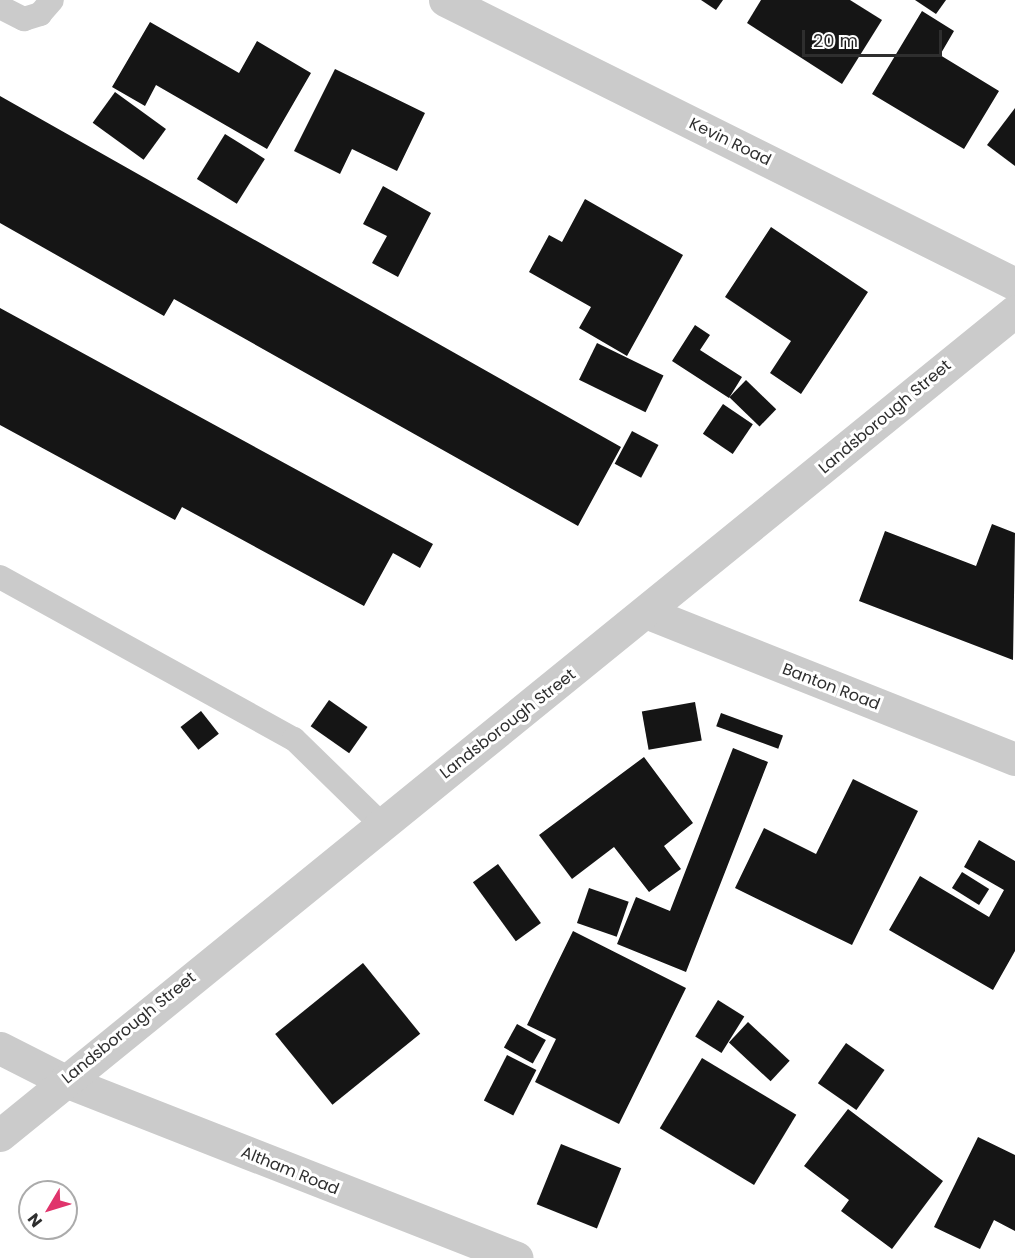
<!DOCTYPE html>
<html>
<head>
<meta charset="utf-8">
<style>
	body { margin:0 }
	#map { position:relative; width:1015px; height:1258px; overflow:hidden; background:#fff; font-family:Poppins,sans-serif }
	div>[style] { position:absolute }
	.building>* { inset:0; background:#151515; transform-origin:0 0 }
	.service>* { height:24px; margin:-12px; padding:0 12px; transform-origin:12px; border-radius:12px; background:#cbcbcb }
	.minor>* { height:33px; margin:-16.5px; padding:0 16.5px; transform-origin:16.5px; border-radius:16.5px; background:#cbcbcb }
	span { translate:-50% -50%; white-space:nowrap; text-align:center; line-height:1.15; -webkit-text-stroke:6px #fff; paint-order:stroke }
	.street-label { font-size:16px; color:#2e2e2e }
	.north { position:absolute; left:18px; top:1180px; width:60px; height:60px; box-sizing:border-box; background:#fff; border:2px solid #ababab; border-radius:50%; rotate:232deg; font-size:16px; font-weight:700; line-height:24px; text-align:center; color:#2e2e2e }
	.north::after { content:''; display:block; margin:auto; width:21px; height:27px; background:#e0346c; clip-path:polygon(50% 0,100% 100%,50% 72%,0 100%) }
	.scale { position:absolute; left:802px; top:30px; width:140px; height:27px; box-sizing:border-box; border:3px solid #2e2e2e; border-top:0; padding-left:8px; font-size:18px; line-height:21px; white-space:nowrap; color:#2e2e2e; -webkit-text-stroke:4px #fff; paint-order:stroke }
</style>
</head>
<body>
<div id="map">
	<div class="building">
		<div style="clip-path:polygon(701px 0,723px 0,716px 10px)"></div>
		<div style="clip-path:polygon(761px 0,850px 0,882px 20px,842px 84px,747px 23px)"></div>
		<div style="clip-path:polygon(915px 0,946px 0,936px 14px)"></div>
		<div style="clip-path:polygon(922px 11px,954px 31px,940px 55px,999px 91px,964px 149px,872px 94px)"></div>
		<div style="clip-path:polygon(150px 22px,239px 73px,257px 41px,311px 73px,267px 149px,156px 85px,145px 106px,112px 87px)"></div>
		<div style="clip-path:polygon(335px 69px,425px 113px,397px 171px,352px 149px,340px 174px,294px 151px)"></div>
		<div style="left:115px;top:92px;width:63px;height:38px;rotate:36deg"></div>
		<div style="clip-path:polygon(0 96px,621px 447px,578px 526px,174px 299px,164px 316px,0 223px)"></div>
		<div style="clip-path:polygon(1015px 108px,1015px 166px,987px 145px)"></div>
		<div style="left:225px;top:134px;width:47px;height:53px;rotate:32deg"></div>
		<div style="clip-path:polygon(383px 186px,431px 213px,398px 277px,372px 263px,387px 236px,363px 224px)"></div>
		<div style="clip-path:polygon(585px 199px,683px 255px,627px 356px,579px 328px,591px 307px,529px 272px,549px 235px,562px 242px)"></div>
		<div style="clip-path:polygon(771px 227px,868px 292px,801px 394px,770px 373px,791px 341px,725px 297px)"></div>
		<div style="clip-path:polygon(0 308px,433px 544px,420px 568px,393px 553px,364px 606px,182px 507px,175px 520px,0 425px)"></div>
		<div style="clip-path:polygon(695px 325px,710px 335px,700px 350px,742px 377px,729px 398px,672px 361px)"></div>
		<div style="left:597px;top:343px;width:74px;height:41px;rotate:26deg"></div>
		<div style="left:746px;top:380px;width:42px;height:24px;rotate:44deg"></div>
		<div style="left:723px;top:404px;width:36px;height:36px;rotate:34deg"></div>
		<div style="left:632px;top:431px;width:30px;height:37px;rotate:28deg"></div>
		<div style="clip-path:polygon(992px 524px,1015px 533px,1013px 660px,859px 601px,885px 531px,976px 566px)"></div>
		<div style="left:329px;top:700px;width:47px;height:32px;rotate:35deg"></div>
		<div style="left:695px;top:702px;width:39px;height:54px;rotate:80deg"></div>
		<div style="left:201px;top:711px;width:29px;height:26px;rotate:52deg"></div>
		<div style="left:721px;top:713px;width:66px;height:14px;rotate:20deg"></div>
		<div style="clip-path:polygon(733px 748px,768px 762px,686px 972px,617px 944px,636px 897px,670px 911px)"></div>
		<div style="clip-path:polygon(644px 757px,693px 823px,664px 846px,681px 869px,649px 892px,614px 847px,572px 879px,539px 835px)"></div>
		<div style="clip-path:polygon(853px 779px,918px 811px,852px 945px,735px 888px,764px 828px,816px 854px)"></div>
		<div style="clip-path:polygon(979px 840px,1015px 861px,1015px 951px,993px 990px,889px 930px,920px 876px,989px 917px,1004px 890px,964px 867px)"></div>
		<div style="left:498px;top:864px;width:73px;height:31px;rotate:54deg"></div>
		<div style="left:962px;top:872px;width:32px;height:19px;rotate:32deg"></div>
		<div style="left:589px;top:888px;width:42px;height:37px;rotate:19deg"></div>
		<div style="clip-path:polygon(573px 931px,686px 988px,619px 1124px,535px 1082px,556px 1039px,527px 1025px)"></div>
		<div style="left:363px;top:963px;width:91px;height:113px;rotate:51deg"></div>
		<div style="left:718px;top:1000px;width:31px;height:43px;rotate:32deg"></div>
		<div style="left:748px;top:1022px;width:57px;height:28px;rotate:43deg"></div>
		<div style="left:517px;top:1024px;width:33px;height:27px;rotate:29deg"></div>
		<div style="left:846px;top:1043px;width:47px;height:49px;rotate:35deg"></div>
		<div style="left:507px;top:1055px;width:33px;height:51px;rotate:27deg"></div>
		<div style="left:702px;top:1058px;width:110px;height:82px;rotate:31deg"></div>
		<div style="clip-path:polygon(848px 1109px,943px 1181px,892px 1249px,841px 1211px,849px 1200px,804px 1166px)"></div>
		<div style="clip-path:polygon(978px 1137px,1015px 1155px,1015px 1231px,994px 1220px,980px 1249px,934px 1227px)"></div>
		<div style="left:561px;top:1144px;width:65px;height:65px;rotate:22deg"></div>
	</div>
	<div class="service">
		<div style="left:0;top:7px;width:27px;rotate:27deg"></div>
		<div style="left:24px;top:19px;width:17px;rotate:-17deg"></div>
		<div style="left:40px;top:14px;width:18px;rotate:-49deg"></div>
		<div style="left:0;top:577px;width:336px;rotate:28.9deg"></div>
		<div style="left:294px;top:739px;width:123px;rotate:44.3deg"></div>
	</div>
	<div class="minor">
		<div style="left:445px;top:0;width:637px;rotate:26.48deg"></div>
		<div style="left:648px;top:613px;width:395px;rotate:21.7deg"></div>
		<div style="left:0;top:1048px;width:73px;rotate:26.9deg"></div>
		<div style="left:65px;top:1081px;width:485px;rotate:21.4deg"></div>
		<div style="left:0;top:1135px;width:1307px;rotate:-39.07deg"></div>
	</div>
	<div class="street-label">
		<span style="left:730px;top:142px;rotate:26deg">Kevin Road</span>
		<span style="left:885px;top:417px;rotate:-40deg">Landsborough Street</span>
		<span style="left:831px;top:687px;rotate:21deg">Banton Road</span>
		<span style="left:508px;top:724px;rotate:-38deg">Landsborough Street</span>
		<span style="left:129px;top:1028px;rotate:-39deg">Landsborough Street</span>
		<span style="left:290px;top:1171px;rotate:22deg">Altham Road</span>
	</div>
	<div class="north">N</div>
	<div class="scale">20 m</div>
</div>
</body>
</html>
